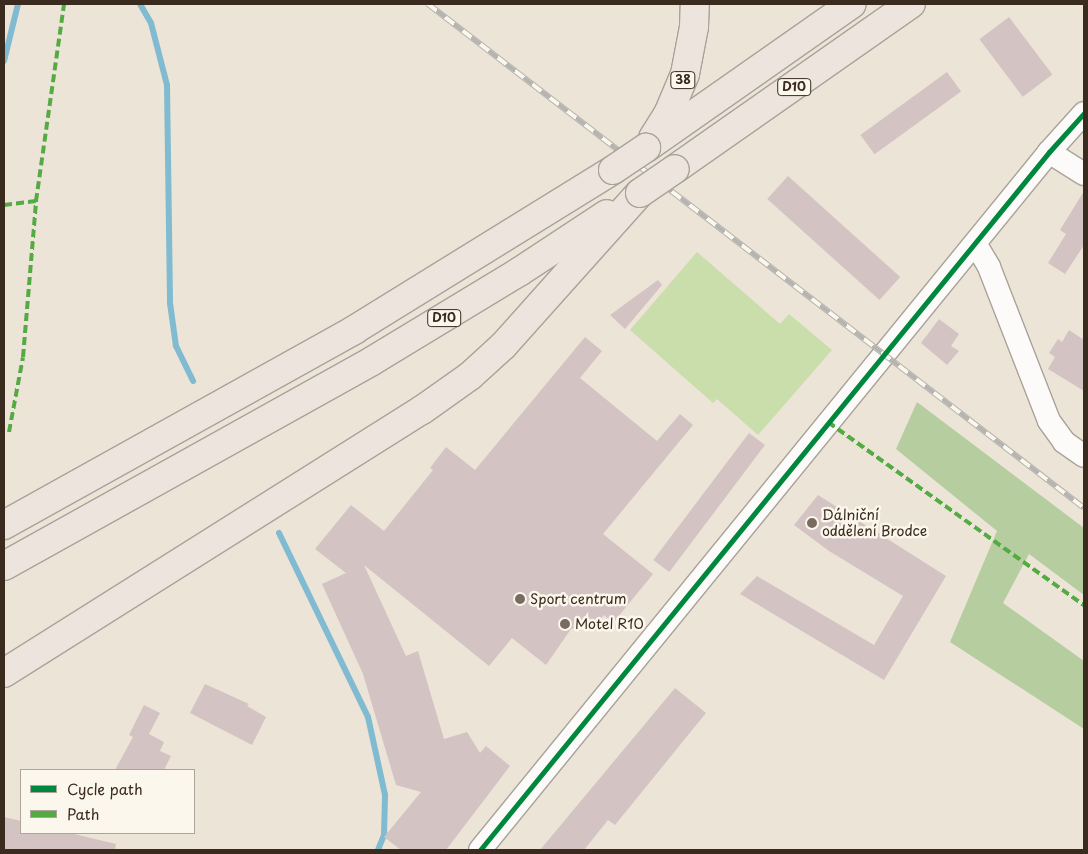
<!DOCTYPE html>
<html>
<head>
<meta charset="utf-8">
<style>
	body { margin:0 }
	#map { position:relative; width:1088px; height:854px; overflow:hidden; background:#ece4d7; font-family:"Playpen Sans",sans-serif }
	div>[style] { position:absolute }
	.green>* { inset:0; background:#c9deaa }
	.forest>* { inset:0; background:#b6cda0 }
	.stream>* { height:6px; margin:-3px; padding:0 3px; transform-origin:3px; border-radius:3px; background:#80bbd1 }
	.building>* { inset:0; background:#d4c3c3; transform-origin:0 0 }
	.roads { filter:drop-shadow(1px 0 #a9a299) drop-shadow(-1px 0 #a9a299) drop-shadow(0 1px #a9a299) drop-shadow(0 -1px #a9a299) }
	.street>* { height:22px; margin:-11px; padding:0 11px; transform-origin:11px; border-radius:11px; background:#fcfbf9 }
	.highway>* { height:28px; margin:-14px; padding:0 14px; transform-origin:14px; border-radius:14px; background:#ede5dd }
	.rail>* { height:5.5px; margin-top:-2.75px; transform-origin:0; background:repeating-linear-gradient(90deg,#fbf7ec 0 11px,#b6b4b0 0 22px); box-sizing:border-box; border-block:1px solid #b6b4b0 }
	.bridges { filter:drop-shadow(1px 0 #a9a299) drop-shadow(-1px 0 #a9a299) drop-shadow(0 1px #a9a299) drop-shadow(0 -1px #a9a299) }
	.highway-bridge>* { height:28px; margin:-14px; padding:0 14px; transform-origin:14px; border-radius:14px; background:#ede5dd }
	.quiet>* { height:4px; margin-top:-2px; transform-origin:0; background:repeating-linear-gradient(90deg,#55ab43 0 8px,transparent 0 12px) }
	.cycleway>* { height:5px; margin:-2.5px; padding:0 2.5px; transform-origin:2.5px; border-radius:2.5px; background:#00873e }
	.dots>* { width:14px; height:14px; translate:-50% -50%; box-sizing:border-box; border:2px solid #fbf7ec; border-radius:50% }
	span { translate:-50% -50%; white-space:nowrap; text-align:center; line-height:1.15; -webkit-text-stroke:5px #fbf7ec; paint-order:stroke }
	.shield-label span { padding:1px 4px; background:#fbf7ec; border:1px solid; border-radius:4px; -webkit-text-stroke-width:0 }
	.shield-label { font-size:12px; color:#3b2a1e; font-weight:700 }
	.poi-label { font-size:14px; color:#3b2a1e }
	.left { translate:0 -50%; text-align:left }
	.frame { position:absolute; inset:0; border:5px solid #3b2a1e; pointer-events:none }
	.legend { position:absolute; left:20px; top:769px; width:175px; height:65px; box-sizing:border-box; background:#fbf7ec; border:1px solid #aea59a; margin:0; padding:6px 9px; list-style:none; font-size:15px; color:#3b2a1e }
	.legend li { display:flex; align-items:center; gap:10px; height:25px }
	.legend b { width:25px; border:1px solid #aea59a }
</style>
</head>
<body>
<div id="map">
	<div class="green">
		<div style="clip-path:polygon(697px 252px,780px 324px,789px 314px,832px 350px,758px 435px,717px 399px,713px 403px,630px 330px)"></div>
	</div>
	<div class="forest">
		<div style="clip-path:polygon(917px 402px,1084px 528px,1084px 595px,1029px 554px,1003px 603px,1084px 661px,1084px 729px,950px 642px,997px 531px,896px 449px)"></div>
	</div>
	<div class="stream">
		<div style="left:140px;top:4px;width:22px;rotate:60deg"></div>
		<div style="left:151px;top:23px;width:64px;rotate:75.5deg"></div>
		<div style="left:167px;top:85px;width:218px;rotate:89.2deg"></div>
		<div style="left:170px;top:303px;width:43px;rotate:82.1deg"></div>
		<div style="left:176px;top:346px;width:39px;rotate:64deg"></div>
		<div style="left:4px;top:61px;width:59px;rotate:-76.2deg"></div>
		<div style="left:279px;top:533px;width:204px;rotate:64.2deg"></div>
		<div style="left:368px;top:717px;width:80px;rotate:77.7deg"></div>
		<div style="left:385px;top:795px;width:40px;rotate:91.4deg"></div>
		<div style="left:384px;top:835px;width:16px;rotate:112deg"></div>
	</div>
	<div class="building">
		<div style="left:1009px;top:17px;width:72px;height:37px;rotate:53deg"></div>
		<div style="left:947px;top:72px;width:24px;height:107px;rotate:54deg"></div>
		<div style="left:788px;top:176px;width:151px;height:31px;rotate:42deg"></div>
		<div style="clip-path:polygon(1084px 191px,1084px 245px,1065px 274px,1048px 263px,1066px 234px,1060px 230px)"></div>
		<div style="clip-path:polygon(658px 280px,662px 285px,625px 329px,610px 315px)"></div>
		<div style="clip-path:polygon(939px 319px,959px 334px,951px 346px,959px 351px,947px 365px,921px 343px)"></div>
		<div style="clip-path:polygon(1069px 330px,1084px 340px,1084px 391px,1048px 369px,1055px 357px,1049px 353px,1058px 339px,1062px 342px)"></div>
		<div style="clip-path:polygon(585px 337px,602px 351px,580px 378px,657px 441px,680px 414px,693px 425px,603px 534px,653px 574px,613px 623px,604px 615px,597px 624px,571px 629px,546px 665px,512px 638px,489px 666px,364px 565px,406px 656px,418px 651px,444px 739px,467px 732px,480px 753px,486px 746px,510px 766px,446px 850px,401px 850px,384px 837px,421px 792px,396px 785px,363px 674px,322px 584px,346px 573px,315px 549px,351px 505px,384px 531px,433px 470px,430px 468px,446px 447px,475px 470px)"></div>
		<div style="left:749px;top:433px;width:20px;height:159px;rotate:37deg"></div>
		<div style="clip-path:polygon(818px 495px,946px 576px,884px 680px,740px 594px,757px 576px,874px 645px,903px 596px,829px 551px,794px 525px)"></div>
		<div style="clip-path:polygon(205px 684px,249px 704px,247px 706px,266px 717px,252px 745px,190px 713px)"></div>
		<div style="clip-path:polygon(675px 688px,706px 713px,615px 825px,608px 820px,584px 850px,540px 850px)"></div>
		<div style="clip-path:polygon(144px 705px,160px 713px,149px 734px,164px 742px,160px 751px,171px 756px,164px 770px,115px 770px,133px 737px,129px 735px)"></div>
		<div style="clip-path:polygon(4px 817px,21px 821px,21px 833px,70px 833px,116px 844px,115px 850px,4px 850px)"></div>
	</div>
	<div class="roads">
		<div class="street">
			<div style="left:1049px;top:152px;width:41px;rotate:32.2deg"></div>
			<div style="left:976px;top:245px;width:26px;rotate:59deg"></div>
			<div style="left:989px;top:267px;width:165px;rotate:68.7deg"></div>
			<div style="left:1049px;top:421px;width:26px;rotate:54deg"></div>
			<div style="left:1064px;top:442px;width:24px;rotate:35deg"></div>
			<div style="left:480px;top:850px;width:901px;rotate:-50.81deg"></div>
			<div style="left:1049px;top:152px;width:52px;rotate:-48.1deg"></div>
		</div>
		<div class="highway">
			<div style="left:653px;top:138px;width:31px;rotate:-58deg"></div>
			<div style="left:669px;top:112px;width:41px;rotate:-67.2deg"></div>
			<div style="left:685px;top:74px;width:48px;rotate:-79.2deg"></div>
			<div style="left:694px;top:27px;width:23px;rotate:-88deg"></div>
			<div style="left:646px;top:148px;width:251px;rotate:-35deg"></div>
			<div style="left:675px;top:169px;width:288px;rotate:-35deg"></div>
			<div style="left:4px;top:525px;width:401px;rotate:-29.1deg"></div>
			<div style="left:354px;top:330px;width:304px;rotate:-31.7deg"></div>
			<div style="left:4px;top:566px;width:421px;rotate:-29.1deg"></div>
			<div style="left:372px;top:361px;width:172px;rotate:-31.2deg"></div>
			<div style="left:519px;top:272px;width:105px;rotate:-33.4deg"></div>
			<div style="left:4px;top:673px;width:494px;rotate:-32.2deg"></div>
			<div style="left:422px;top:410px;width:59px;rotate:-35.3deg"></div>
			<div style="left:470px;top:376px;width:45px;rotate:-42.3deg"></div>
			<div style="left:503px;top:346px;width:205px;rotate:-48.2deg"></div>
		</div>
	</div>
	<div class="rail">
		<div style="left:428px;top:4px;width:827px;rotate:37.53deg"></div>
	</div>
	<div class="bridges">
		<div class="highway-bridge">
			<div style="left:613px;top:170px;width:40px;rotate:-34deg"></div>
			<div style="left:640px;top:193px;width:42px;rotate:-34.4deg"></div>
		</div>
	</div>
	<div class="quiet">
		<div style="left:4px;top:205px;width:32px;rotate:-7deg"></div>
		<div style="left:828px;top:422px;width:315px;rotate:35.6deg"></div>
		<div style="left:9px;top:432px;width:76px;rotate:-79.4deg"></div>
		<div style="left:23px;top:357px;width:157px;rotate:-85.2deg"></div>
		<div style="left:36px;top:201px;width:199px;rotate:-81.9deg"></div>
	</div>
	<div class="cycleway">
		<div style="left:480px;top:850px;width:901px;rotate:-50.81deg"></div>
		<div style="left:1049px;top:152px;width:52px;rotate:-48.1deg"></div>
	</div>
	<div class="dots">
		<div style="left:812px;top:523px;background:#796b5f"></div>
		<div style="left:520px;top:599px;background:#796b5f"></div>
		<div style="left:565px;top:624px;background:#796b5f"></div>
	</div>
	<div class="shield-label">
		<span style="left:683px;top:80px">38</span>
		<span style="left:794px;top:87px">D10</span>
		<span style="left:444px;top:318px">D10</span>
	</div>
	<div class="poi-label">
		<span class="left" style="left:822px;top:523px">Dálniční<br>oddělení Brodce</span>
		<span class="left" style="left:530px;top:599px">Sport centrum</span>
		<span class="left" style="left:575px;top:624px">Motel R10</span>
	</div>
	<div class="frame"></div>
	<ul class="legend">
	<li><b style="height:6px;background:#00873e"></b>Cycle path</li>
	<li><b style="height:6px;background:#55ab43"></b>Path</li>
	</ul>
</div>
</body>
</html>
